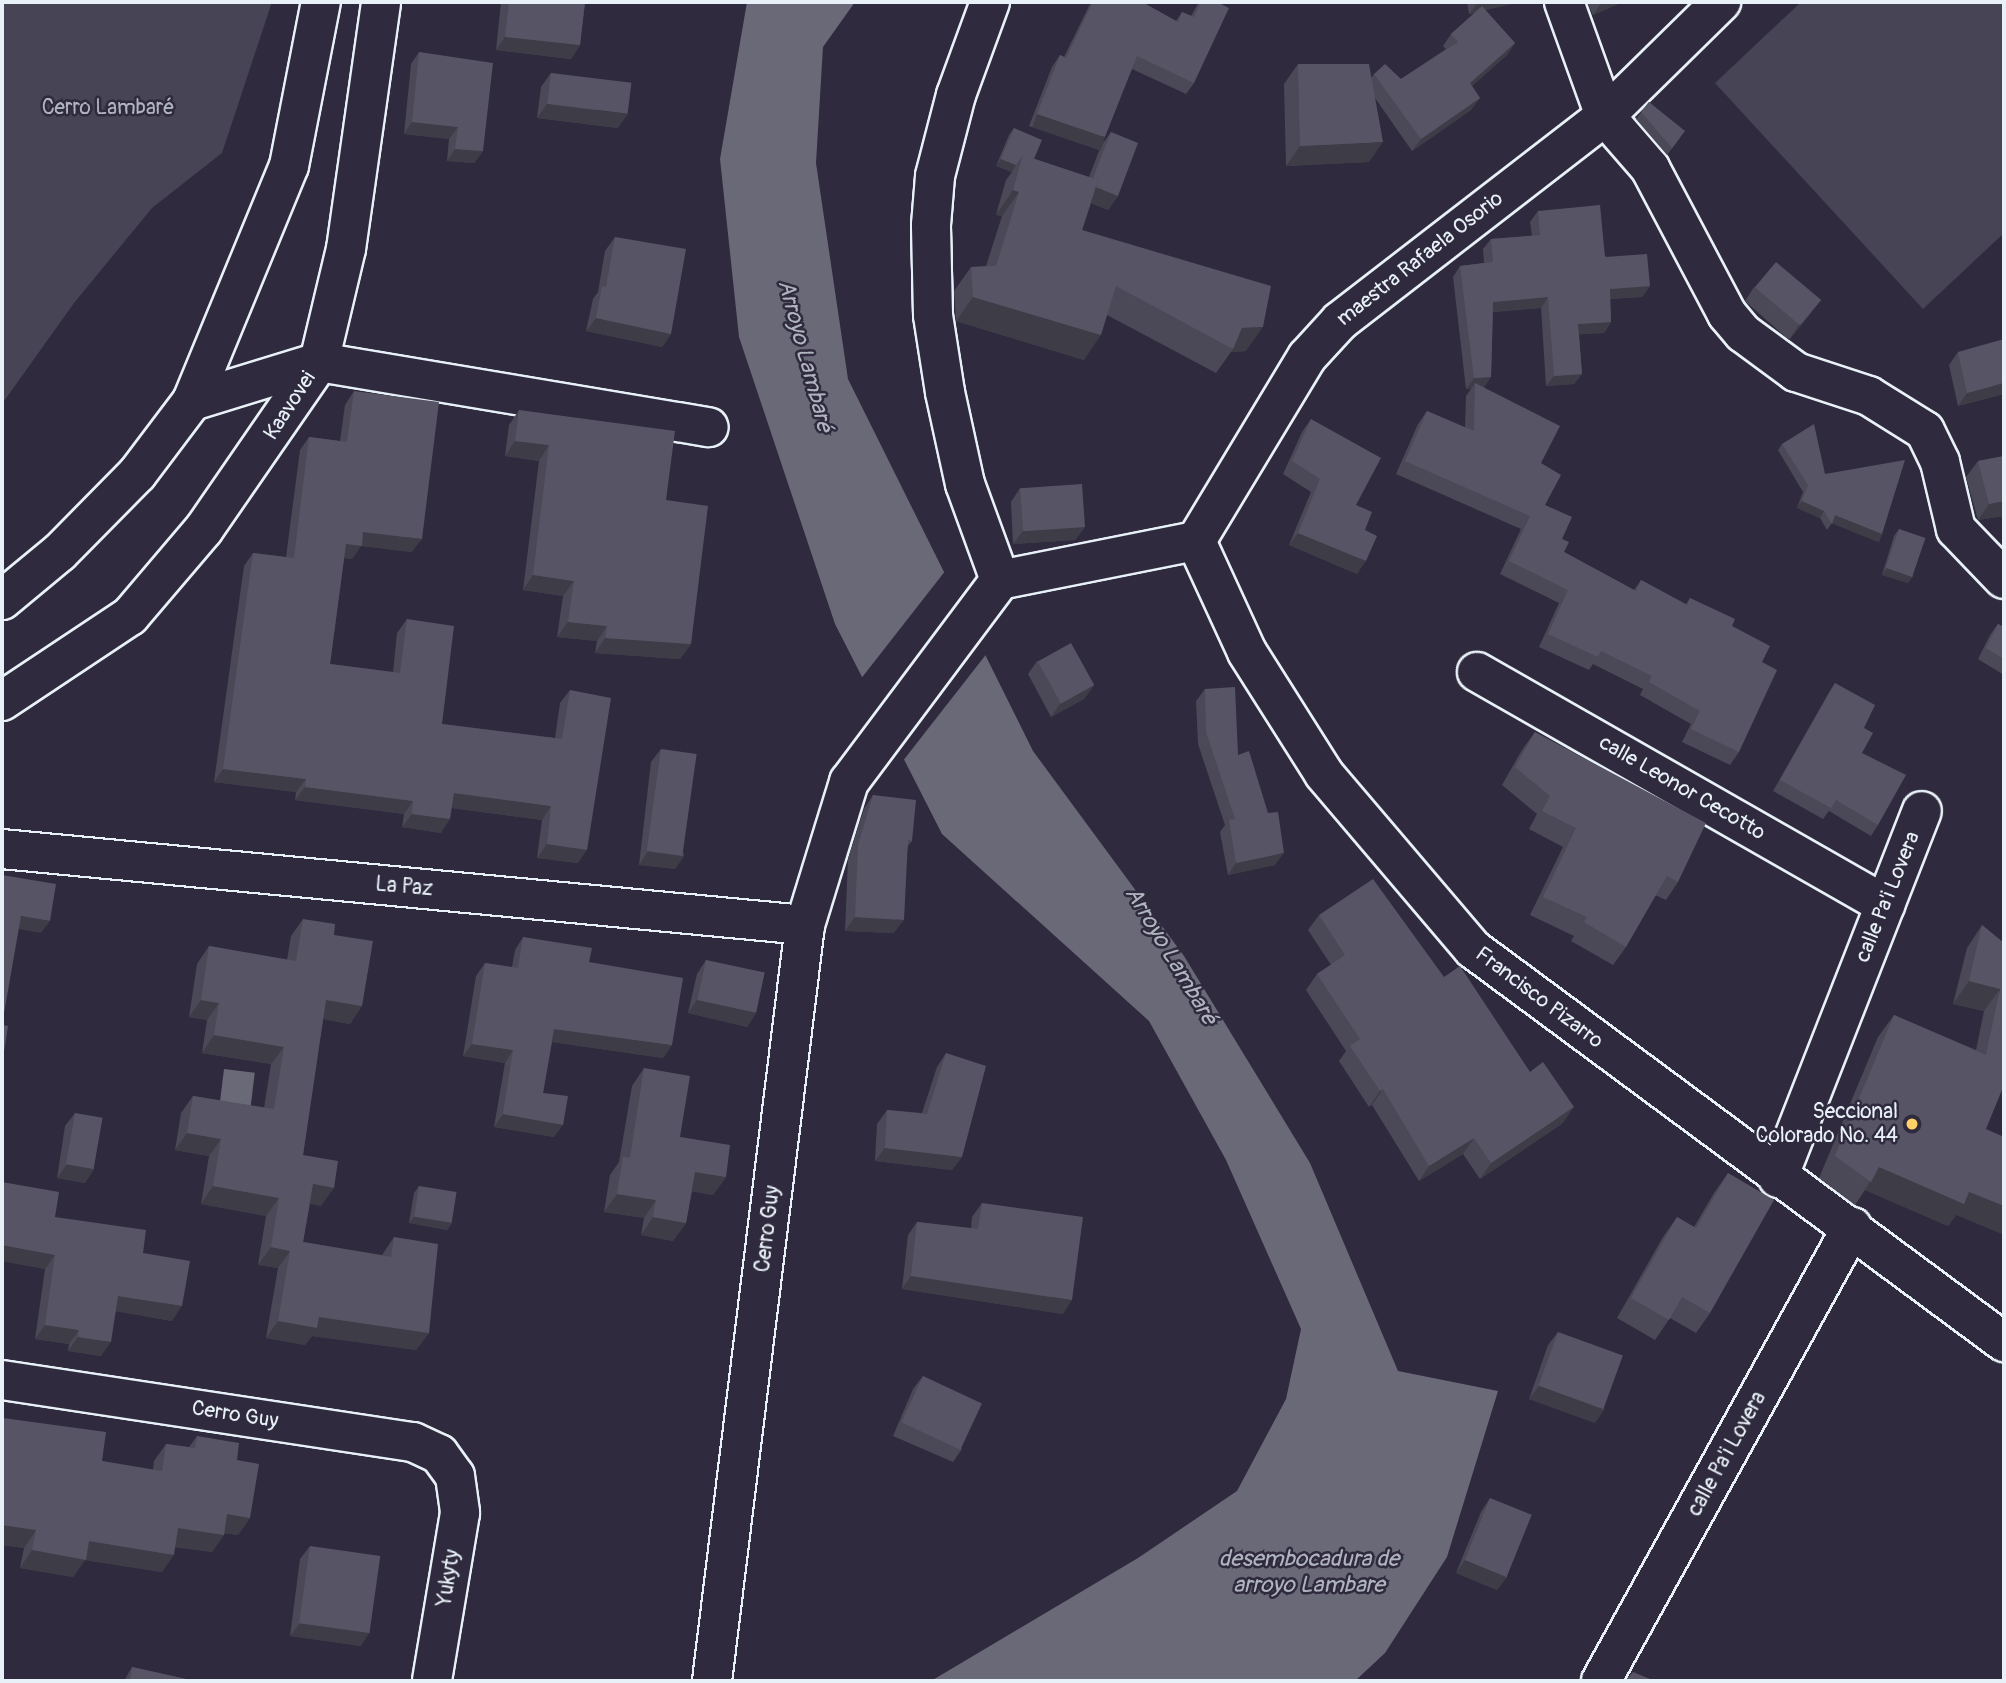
<!DOCTYPE html>
<html>
<head>
<meta charset="utf-8">
<style>
	body { margin:0 }
	#map { position:relative; width:2006px; height:1683px; overflow:hidden; background:#2f2a3d; font-family:Pangolin,sans-serif }
	div>[style] { position:absolute }
	.green>* { inset:0; background:#464455 }
	.water>* { inset:0; background:#696978; transform-origin:0 0 }
	.pier>* { inset:0; background:#2f2a3d }
	.roads { filter:drop-shadow(2px 0 #e8f1f8) drop-shadow(-2px 0 #e8f1f8) drop-shadow(0 2px #e8f1f8) drop-shadow(0 -2px #e8f1f8) }
	.street>* { height:38px; margin:-19px; padding:0 19px; transform-origin:19px; border-radius:19px; background:#2f2a3d }
	.secondary>* { height:38px; margin:-19px; padding:0 19px; transform-origin:19px; border-radius:19px; background:#2f2a3d }
	.wall>* { inset:0; background:#4b4957 }
	.shaded-wall>* { inset:0; background:#3d3c47; transform-origin:0 0 }
	.building>* { inset:0; background:#575565; transform-origin:0 0 }
	.dots>* { width:19px; height:19px; translate:-50% -50%; box-sizing:border-box; border:4px solid #2f2a3d; border-radius:50% }
	span { translate:-50% -50%; white-space:nowrap; text-align:center; line-height:1.15; -webkit-text-stroke:5px #2f2a3d; paint-order:stroke }
	.park-label { font-size:21px; color:#afb4bf }
	.street-label { font-size:21px; color:#e8f1f8 }
	.poi-label { font-size:21px; color:#e8f1f8 }
	.right { translate:-100% -50%; text-align:right }
	.water-label { font-size:23px; color:#afb4be; font-style:italic }
	.frame { position:absolute; inset:0; border:4px solid #e8f1f8; pointer-events:none }
</style>
</head>
<body>
<div id="map">
	<div class="green">
		<div style="clip-path:polygon(2px 2px,272px 2px,222px 153px,152px 208px,74px 303px,2px 404px)"></div>
		<div style="clip-path:polygon(1801px 2px,2004px 2px,2004px 233px,1923px 309px,1715px 83px)"></div>
	</div>
	<div class="water">
		<div style="clip-path:polygon(747px 2px,855px 2px,823px 47px,816px 163px,848px 379px,1033px 751px,1184px 956px,1310px 1163px,1398px 1371px,1498px 1391px,1447px 1557px,1385px 1653px,1355px 1681px,931px 1681px,1138px 1558px,1237px 1491px,1286px 1399px,1301px 1329px,1226px 1160px,1149px 1021px,942px 834px,835px 624px,739px 337px,720px 159px)"></div>
		<div style="left:224px;top:1069px;width:31px;height:44px;rotate:7deg"></div>
	</div>
	<div class="pier">
		<div style="clip-path:polygon(946px 570px,988px 652px,902px 762px,860px 680px)"></div>
	</div>
	<div class="roads">
		<div class="street">
			<div style="left:1564px;top:2px;width:121px;rotate:70.2deg"></div>
			<div style="left:1605px;top:116px;width:69px;rotate:49.1deg"></div>
			<div style="left:1650px;top:168px;width:165px;rotate:62.2deg"></div>
			<div style="left:1727px;top:314px;width:25px;rotate:50deg"></div>
			<div style="left:1743px;top:333px;width:66px;rotate:36.3deg"></div>
			<div style="left:1796px;top:372px;width:77px;rotate:18.2deg"></div>
			<div style="left:1869px;top:396px;width:66px;rotate:32deg"></div>
			<div style="left:1925px;top:431px;width:34px;rotate:64deg"></div>
			<div style="left:1940px;top:462px;width:69px;rotate:76.6deg"></div>
			<div style="left:1956px;top:529px;width:69px;rotate:46.2deg"></div>
			<div style="left:192px;top:401px;width:133px;rotate:-17.1deg"></div>
			<div style="left:319px;top:362px;width:395px;rotate:9.5deg"></div>
			<div style="left:1000px;top:580px;width:200px;rotate:-11.3deg"></div>
			<div style="left:1196px;top:541px;width:215px;rotate:-58.9deg"></div>
			<div style="left:1307px;top:357px;width:49px;rotate:-47.5deg"></div>
			<div style="left:1340px;top:321px;width:335px;rotate:-37.7deg"></div>
			<div style="left:1605px;top:116px;width:163px;rotate:-44.5deg"></div>
			<div style="left:2px;top:600px;width:75px;rotate:-39.6deg"></div>
			<div style="left:60px;top:552px;width:110px;rotate:-45.4deg"></div>
			<div style="left:137px;top:474px;width:91px;rotate:-53deg"></div>
			<div style="left:192px;top:401px;width:254px;rotate:-67.6deg"></div>
			<div style="left:289px;top:166px;width:167px;rotate:-79deg"></div>
			<div style="left:1477px;top:672px;width:470px;rotate:29.7deg"></div>
			<div style="left:2px;top:701px;width:154px;rotate:-33.6deg"></div>
			<div style="left:130px;top:616px;width:114px;rotate:-49.6deg"></div>
			<div style="left:204px;top:529px;width:203px;rotate:-55.4deg"></div>
			<div style="left:319px;top:362px;width:116px;rotate:-76.6deg"></div>
			<div style="left:346px;top:249px;width:249px;rotate:-81.9deg"></div>
			<div style="left:2px;top:849px;width:807px;rotate:5.41deg"></div>
			<div style="left:1778px;top:1178px;width:394px;rotate:-68.6deg"></div>
			<div style="left:2px;top:1380px;width:416px;rotate:8.6deg"></div>
			<div style="left:413px;top:1442px;width:29px;rotate:25deg"></div>
			<div style="left:439px;top:1454px;width:27px;rotate:54deg"></div>
			<div style="left:455px;top:1476px;width:37px;rotate:82deg"></div>
			<div style="left:460px;top:1513px;width:170px;rotate:99.5deg"></div>
			<div style="left:712px;top:1681px;width:762px;rotate:-82.99deg"></div>
			<div style="left:805px;top:925px;width:150px;rotate:-72.9deg"></div>
			<div style="left:849px;top:782px;width:252px;rotate:-53.2deg"></div>
			<div style="left:1000px;top:580px;width:102px;rotate:-110deg"></div>
			<div style="left:965px;top:484px;width:94px;rotate:-102.3deg"></div>
			<div style="left:945px;top:392px;width:78px;rotate:-98.9deg"></div>
			<div style="left:933px;top:315px;width:90px;rotate:-91.3deg"></div>
			<div style="left:931px;top:225px;width:49px;rotate:-85.3deg"></div>
			<div style="left:935px;top:176px;width:84px;rotate:-75.5deg"></div>
			<div style="left:956px;top:95px;width:99px;rotate:-69.9deg"></div>
			<div style="left:1601px;top:1681px;width:519px;rotate:-61.06deg"></div>
		</div>
		<div class="secondary">
			<div style="left:1196px;top:541px;width:122px;rotate:65.3deg"></div>
			<div style="left:1247px;top:652px;width:144px;rotate:57.7deg"></div>
			<div style="left:1324px;top:774px;width:230px;rotate:49.6deg"></div>
			<div style="left:1473px;top:949px;width:661px;rotate:36.51deg"></div>
		</div>
	</div>
	<div class="wall">
		<div style="clip-path:polygon(501px 2px,585px 2px,580px 45px,571px 59px,496px 50px)"></div>
		<div style="clip-path:polygon(1091px 2px,1142px 2px,1176px 21px,1182px 12px,1191px 16px,1199px 2px,1217px 2px,1194px 83px,1186px 94px,1132px 69px,1097px 149px,1029px 126px,1052px 67px,1060px 55px,1064px 57px)"></div>
		<div style="clip-path:polygon(1467px 2px,1520px 2px,1485px 10px,1515px 43px,1507px 55px,1472px 86px,1480px 98px,1471px 110px,1412px 151px,1375px 98px,1369px 162px,1286px 166px,1284px 84px,1298px 64px,1371px 78px,1374px 74px,1401px 79px,1446px 49px,1443px 46px,1451px 34px,1475px 13px,1469px 14px)"></div>
		<div style="clip-path:polygon(1587px 2px,1623px 2px,1593px 15px)"></div>
		<div style="clip-path:polygon(419px 52px,483px 151px,474px 163px,447px 161px,449px 139px,404px 134px,411px 64px)"></div>
		<div style="clip-path:polygon(551px 73px,618px 128px,537px 118px,541px 87px)"></div>
		<div style="clip-path:polygon(1649px 102px,1680px 138px,1667px 155px,1636px 119px)"></div>
		<div style="clip-path:polygon(1014px 128px,1034px 159px,1089px 177px,1101px 146px,1111px 132px,1118px 196px,1108px 210px,1091px 203px,1082px 230px,1246px 351px,1231px 352px,1216px 373px,1107px 315px,1084px 360px,956px 321px,954px 291px,971px 267px,986px 266px,1002px 216px,996px 215px,1006px 180px,1012px 172px,996px 166px,1009px 135px)"></div>
		<div style="clip-path:polygon(1538px 211px,1650px 286px,1642px 297px,1610px 299px,1611px 322px,1604px 333px,1579px 334px,1582px 374px,1574px 384px,1546px 386px,1541px 308px,1493px 312px,1491px 377px,1484px 387px,1541px 463px,1545px 505px,1562px 539px,1564px 552px,1634px 590px,1641px 580px,1686px 604px,1690px 598px,1732px 626px,1762px 662px,1739px 752px,1730px 765px,1682px 742px,1691px 724px,1640px 695px,1643px 689px,1593px 664px,1589px 670px,1539px 647px,1559px 603px,1500px 574px,1521px 529px,1396px 474px,1418px 424px,1427px 411px,1465px 428px,1466px 396px,1471px 389px,1466px 389px,1453px 277px,1460px 266px,1484px 263px,1483px 249px,1491px 239px,1532px 236px,1530px 222px)"></div>
		<div style="clip-path:polygon(615px 237px,671px 334px,662px 347px,586px 331px,593px 299px,598px 292px,605px 251px)"></div>
		<div style="clip-path:polygon(1754px 287px,1811px 313px,1789px 340px,1745px 301px)"></div>
		<div style="clip-path:polygon(1958px 352px,2004px 394px,1958px 406px,1949px 365px)"></div>
		<div style="clip-path:polygon(354px 391px,412px 552px,361px 546px,352px 559px,344px 558px,330px 664px,393px 672px,397px 633px,407px 619px,442px 724px,555px 738px,560px 703px,570px 690px,578px 863px,537px 858px,542px 820px,452px 808px,441px 833px,402px 827px,404px 814px,295px 800px,296px 792px,214px 782px,244px 566px,253px 553px,286px 557px,300px 450px,309px 437px,340px 441px,345px 405px)"></div>
		<div style="clip-path:polygon(519px 410px,666px 500px,691px 644px,680px 659px,595px 653px,597px 641px,557px 637px,563px 596px,523px 590px,539px 461px,505px 456px,509px 425px)"></div>
		<div style="clip-path:polygon(1311px 419px,1356px 505px,1365px 530px,1357px 574px,1289px 545px,1311px 492px,1283px 474px,1302px 432px)"></div>
		<div style="clip-path:polygon(1782px 444px,1825px 474px,1882px 534px,1878px 541px,1832px 523px,1827px 530px,1820px 518px,1797px 508px,1803px 492px,1778px 450px)"></div>
		<div style="clip-path:polygon(2004px 456px,2004px 516px,1978px 520px,1966px 477px,1978px 461px)"></div>
		<div style="clip-path:polygon(1020px 488px,1085px 527px,1075px 540px,1013px 544px,1011px 502px)"></div>
		<div style="clip-path:polygon(1899px 529px,1913px 576px,1908px 583px,1882px 575px,1894px 536px)"></div>
		<div style="clip-path:polygon(1998px 624px,2004px 627px,2004px 675px,1978px 659px,1990px 635px)"></div>
		<div style="clip-path:polygon(1037px 661px,1094px 685px,1084px 699px,1051px 717px,1028px 674px)"></div>
		<div style="clip-path:polygon(1835px 683px,1864px 728px,1862px 753px,1878px 825px,1871px 836px,1829px 811px,1823px 819px,1773px 791px,1828px 694px)"></div>
		<div style="clip-path:polygon(1205px 689px,1238px 755px,1268px 813px,1275px 865px,1228px 875px,1220px 832px,1225px 825px,1198px 744px,1196px 701px)"></div>
		<div style="clip-path:polygon(1535px 732px,1678px 882px,1666px 900px,1655px 895px,1626px 947px,1613px 965px,1571px 941px,1574px 936px,1530px 915px,1563px 847px,1529px 829px,1537px 814px,1502px 785px,1522px 750px)"></div>
		<div style="clip-path:polygon(661px 749px,684px 856px,675px 869px,639px 865px,651px 762px)"></div>
		<div style="clip-path:polygon(873px 795px,912px 841px,908px 846px,894px 933px,845px 931px,848px 859px,864px 809px)"></div>
		<div style="clip-path:polygon(1319px 915px,1444px 977px,1563px 1123px,1480px 1179px,1463px 1154px,1419px 1181px,1372px 1105px,1369px 1107px,1339px 1061px,1346px 1051px,1306px 990px,1317px 974px,1331px 965px,1308px 930px)"></div>
		<div style="clip-path:polygon(303px 919px,334px 935px,362px 1006px,350px 1024px,323px 1019px,303px 1155px,321px 1206px,310px 1203px,303px 1242px,382px 1255px,394px 1237px,429px 1333px,416px 1350px,312px 1336px,305px 1345px,266px 1338px,278px 1268px,258px 1265px,266px 1216px,201px 1204px,209px 1156px,175px 1150px,181px 1113px,193px 1096px,264px 1108px,271px 1064px,202px 1053px,207px 1020px,189px 1017px,197px 964px,209px 946px,287px 960px,291px 936px)"></div>
		<div style="clip-path:polygon(1982px 925px,2004px 943px,1986px 1129px,1956px 1215px,1948px 1226px,1865px 1190px,1855px 1205px,1819px 1178px,1878px 1037px,1894px 1015px,1976px 1050px,1984px 1011px,1953px 1004px,1967px 948px)"></div>
		<div style="clip-path:polygon(523px 937px,589px 962px,672px 1045px,663px 1058px,552px 1042px,543px 1093px,554px 1137px,494px 1127px,505px 1063px,463px 1056px,476px 976px,485px 963px,512px 967px,515px 950px)"></div>
		<div style="clip-path:polygon(706px 960px,756px 1013px,747px 1027px,688px 1013px,697px 974px)"></div>
		<div style="clip-path:polygon(946px 1053px,962px 1157px,952px 1170px,875px 1161px,877px 1124px,887px 1110px,922px 1113px,937px 1067px)"></div>
		<div style="clip-path:polygon(644px 1068px,680px 1137px,726px 1177px,713px 1195px,692px 1191px,686px 1223px,673px 1241px,641px 1235px,644px 1218px,604px 1212px,610px 1175px,619px 1162px,632px 1086px)"></div>
		<div style="clip-path:polygon(75px 1113px,94px 1169px,85px 1183px,57px 1178px,65px 1126px)"></div>
		<div style="clip-path:polygon(1728px 1173px,1710px 1313px,1696px 1333px,1670px 1318px,1655px 1340px,1617px 1318px,1663px 1237px,1677px 1217px,1694px 1227px,1714px 1193px)"></div>
		<div style="clip-path:polygon(2px 1182px,55px 1217px,143px 1253px,172px 1321px,116px 1311px,101px 1356px,68px 1351px,69px 1344px,35px 1339px,45px 1269px,2px 1261px)"></div>
		<div style="clip-path:polygon(419px 1186px,452px 1223px,447px 1230px,409px 1223px,414px 1193px)"></div>
		<div style="clip-path:polygon(982px 1203px,1063px 1314px,902px 1289px,908px 1235px,917px 1222px,971px 1228px,972px 1217px)"></div>
		<div style="clip-path:polygon(1558px 1332px,1595px 1423px,1529px 1399px,1548px 1345px)"></div>
		<div style="clip-path:polygon(923px 1376px,962px 1449px,953px 1462px,893px 1436px,913px 1389px)"></div>
		<div style="clip-path:polygon(3px 1418px,102px 1461px,153px 1470px,154px 1461px,166px 1444px,189px 1447px,197px 1436px,237px 1460px,250px 1518px,238px 1535px,225px 1533px,212px 1552px,175px 1547px,162px 1572px,85px 1560px,73px 1577px,20px 1568px,24px 1548px,2px 1545px,2px 1420px)"></div>
		<div style="clip-path:polygon(1490px 1498px,1507px 1577px,1497px 1590px,1456px 1573px,1481px 1512px)"></div>
		<div style="clip-path:polygon(310px 1546px,361px 1646px,290px 1636px,300px 1559px)"></div>
		<div style="clip-path:polygon(132px 1667px,195px 1681px,124px 1681px)"></div>
	</div>
	<div class="shaded-wall">
		<div style="clip-path:polygon(1478px 2px,1520px 2px,1469px 14px)"></div>
		<div style="clip-path:polygon(1602px 2px,1623px 2px,1593px 15px)"></div>
		<div style="clip-path:polygon(505px 37px,580px 45px,571px 59px,496px 50px)"></div>
		<div style="clip-path:polygon(1515px 43px,1507px 55px,1462px 95px,1470px 83px)"></div>
		<div style="clip-path:polygon(1480px 98px,1471px 110px,1412px 151px,1421px 139px)"></div>
		<div style="clip-path:polygon(547px 104px,628px 114px,618px 128px,537px 118px)"></div>
		<div style="left:1037px;top:114px;width:72px;height:14px;rotate:19deg"></div>
		<div style="clip-path:polygon(412px 122px,458px 127px,449px 139px,404px 134px)"></div>
		<div style="clip-path:polygon(1383px 142px,1369px 162px,1286px 166px,1300px 146px)"></div>
		<div style="clip-path:polygon(455px 149px,483px 151px,474px 163px,447px 161px)"></div>
		<div style="clip-path:polygon(1001px 159px,1016px 165px,1012px 172px,996px 166px)"></div>
		<div style="clip-path:polygon(1090px 185px,1118px 196px,1108px 210px,1081px 199px)"></div>
		<div style="clip-path:polygon(1013px 190px,1019px 192px,1002px 216px,996px 215px)"></div>
		<div style="clip-path:polygon(1650px 286px,1642px 297px,1602px 299px,1610px 289px)"></div>
		<div style="clip-path:polygon(973px 297px,1101px 335px,1084px 360px,956px 321px)"></div>
		<div style="clip-path:polygon(1548px 297px,1541px 308px,1485px 312px,1493px 302px)"></div>
		<div style="clip-path:polygon(1821px 300px,1811px 313px,1789px 340px,1798px 326px)"></div>
		<div style="clip-path:polygon(596px 318px,671px 334px,662px 347px,586px 331px)"></div>
		<div style="clip-path:polygon(1611px 322px,1604px 333px,1571px 335px,1578px 324px)"></div>
		<div style="clip-path:polygon(1263px 327px,1246px 351px,1231px 352px,1242px 328px)"></div>
		<div style="clip-path:polygon(1582px 374px,1574px 384px,1546px 386px,1554px 376px)"></div>
		<div style="clip-path:polygon(1491px 377px,1483px 388px,1475px 383px,1471px 389px,1466px 389px,1474px 378px)"></div>
		<div style="clip-path:polygon(2004px 383px,2004px 394px,1958px 406px,1967px 393px)"></div>
		<div style="clip-path:polygon(515px 441px,549px 445px,539px 461px,505px 456px)"></div>
		<div style="clip-path:polygon(1802px 501px,1824px 511px,1820px 518px,1797px 508px)"></div>
		<div style="clip-path:polygon(2004px 501px,2004px 516px,1978px 520px,1989px 504px)"></div>
		<div style="left:1835px;top:515px;width:51px;height:9px;rotate:22deg"></div>
		<div style="clip-path:polygon(1085px 527px,1075px 540px,1013px 544px,1023px 531px)"></div>
		<div style="clip-path:polygon(363px 532px,422px 539px,412px 552px,361px 546px,352px 559px,336px 557px,346px 544px)"></div>
		<div style="clip-path:polygon(1298px 533px,1366px 561px,1357px 574px,1289px 545px)"></div>
		<div style="clip-path:polygon(1887px 568px,1913px 576px,1908px 583px,1882px 575px)"></div>
		<div style="clip-path:polygon(533px 575px,574px 581px,563px 596px,523px 590px)"></div>
		<div style="clip-path:polygon(568px 622px,607px 626px,597px 641px,557px 637px)"></div>
		<div style="clip-path:polygon(605px 638px,691px 644px,680px 659px,595px 653px)"></div>
		<div style="clip-path:polygon(1094px 685px,1084px 699px,1051px 717px,1060px 704px)"></div>
		<div style="clip-path:polygon(223px 769px,306px 779px,296px 792px,214px 782px)"></div>
		<div style="clip-path:polygon(305px 787px,413px 801px,404px 814px,295px 800px)"></div>
		<div style="clip-path:polygon(454px 793px,551px 806px,542px 820px,444px 807px)"></div>
		<div style="clip-path:polygon(412px 814px,450px 819px,441px 833px,402px 827px)"></div>
		<div style="clip-path:polygon(547px 844px,587px 850px,578px 863px,537px 858px)"></div>
		<div style="clip-path:polygon(648px 851px,684px 856px,675px 869px,639px 865px)"></div>
		<div style="clip-path:polygon(1284px 853px,1275px 865px,1228px 875px,1236px 863px)"></div>
		<div style="clip-path:polygon(21px 916px,50px 921px,41px 933px,13px 928px)"></div>
		<div style="clip-path:polygon(855px 917px,904px 920px,894px 933px,845px 931px)"></div>
		<div style="clip-path:polygon(1969px 981px,2000px 989px,1984px 1011px,1953px 1004px)"></div>
		<div style="clip-path:polygon(201px 1000px,219px 1003px,207px 1020px,189px 1017px)"></div>
		<div style="clip-path:polygon(326px 1000px,362px 1006px,350px 1024px,313px 1017px)"></div>
		<div style="clip-path:polygon(697px 1000px,756px 1013px,747px 1027px,688px 1013px)"></div>
		<div style="clip-path:polygon(554px 1029px,672px 1045px,663px 1058px,545px 1041px)"></div>
		<div style="clip-path:polygon(214px 1035px,284px 1047px,271px 1064px,202px 1053px)"></div>
		<div style="clip-path:polygon(472px 1044px,513px 1050px,505px 1063px,463px 1056px)"></div>
		<div style="clip-path:polygon(1383px 1089px,1372px 1105px,1369px 1107px,1380px 1091px)"></div>
		<div style="clip-path:polygon(1574px 1107px,1563px 1123px,1480px 1179px,1491px 1163px)"></div>
		<div style="clip-path:polygon(503px 1114px,563px 1125px,554px 1137px,494px 1127px)"></div>
		<div style="clip-path:polygon(187px 1133px,221px 1139px,209px 1156px,175px 1150px)"></div>
		<div style="clip-path:polygon(1474px 1138px,1463px 1154px,1419px 1181px,1429px 1166px)"></div>
		<div style="clip-path:polygon(885px 1148px,962px 1157px,952px 1170px,875px 1161px)"></div>
		<div style="clip-path:polygon(67px 1164px,94px 1169px,85px 1183px,57px 1178px)"></div>
		<div style="clip-path:polygon(1879px 1167px,1969px 1192px,2004px 1206px,2004px 1235px,1956px 1215px,1948px 1226px,1865px 1190px)"></div>
		<div style="clip-path:polygon(695px 1172px,726px 1177px,713px 1195px,683px 1190px)"></div>
		<div style="clip-path:polygon(313px 1184px,334px 1188px,321px 1206px,301px 1202px)"></div>
		<div style="clip-path:polygon(213px 1186px,279px 1198px,266px 1216px,201px 1204px)"></div>
		<div style="clip-path:polygon(617px 1194px,656px 1200px,644px 1218px,604px 1212px)"></div>
		<div style="clip-path:polygon(414px 1217px,452px 1223px,447px 1230px,409px 1223px)"></div>
		<div style="clip-path:polygon(653px 1217px,686px 1223px,673px 1241px,641px 1235px)"></div>
		<div style="clip-path:polygon(2px 1245px,55px 1255px,45px 1269px,2px 1261px)"></div>
		<div style="clip-path:polygon(271px 1247px,290px 1251px,278px 1268px,258px 1265px)"></div>
		<div style="clip-path:polygon(911px 1276px,1072px 1300px,1063px 1314px,902px 1289px)"></div>
		<div style="clip-path:polygon(118px 1296px,182px 1306px,172px 1321px,108px 1310px)"></div>
		<div style="clip-path:polygon(319px 1317px,429px 1333px,416px 1350px,312px 1336px,305px 1345px,266px 1338px,278px 1321px)"></div>
		<div style="clip-path:polygon(45px 1325px,79px 1330px,69px 1344px,35px 1339px)"></div>
		<div style="clip-path:polygon(78px 1337px,111px 1342px,101px 1356px,68px 1351px)"></div>
		<div style="clip-path:polygon(1539px 1386px,1605px 1409px,1595px 1423px,1529px 1399px)"></div>
		<div style="clip-path:polygon(227px 1514px,250px 1518px,238px 1535px,215px 1532px)"></div>
		<div style="clip-path:polygon(2px 1525px,36px 1530px,24px 1548px,2px 1545px)"></div>
		<div style="clip-path:polygon(178px 1528px,224px 1535px,212px 1552px,166px 1545px)"></div>
		<div style="clip-path:polygon(89px 1541px,174px 1555px,162px 1572px,85px 1560px,73px 1577px,20px 1568px,32px 1550px)"></div>
		<div style="clip-path:polygon(1465px 1560px,1507px 1577px,1497px 1590px,1456px 1573px)"></div>
		<div style="clip-path:polygon(300px 1623px,370px 1632px,361px 1646px,290px 1636px)"></div>
	</div>
	<div class="building">
		<div style="clip-path:polygon(509px 2px,585px 2px,580px 45px,505px 37px)"></div>
		<div style="clip-path:polygon(1093px 2px,1142px 2px,1178px 22px,1182px 12px,1194px 17px,1201px 2px,1217px 2px,1229px 8px,1194px 83px,1137px 56px,1105px 137px,1037px 114px,1060px 55px,1066px 58px)"></div>
		<div style="clip-path:polygon(1482px 6px,1515px 43px,1470px 83px,1480px 98px,1421px 139px,1374px 74px,1385px 64px,1401px 79px,1458px 42px,1451px 34px)"></div>
		<div style="clip-path:polygon(419px 52px,493px 63px,483px 151px,455px 149px,458px 127px,412px 122px)"></div>
		<div style="clip-path:polygon(1298px 64px,1369px 64px,1383px 142px,1300px 146px)"></div>
		<div style="left:551px;top:73px;width:81px;height:31px;rotate:7deg"></div>
		<div style="clip-path:polygon(1649px 102px,1685px 131px,1672px 148px,1641px 112px)"></div>
		<div style="clip-path:polygon(1014px 128px,1042px 140px,1034px 159px,1023px 155px,1016px 165px,1001px 159px)"></div>
		<div style="clip-path:polygon(1111px 132px,1138px 143px,1118px 196px,1096px 187px,1098px 180px,1093px 178px)"></div>
		<div style="clip-path:polygon(1023px 155px,1098px 180px,1082px 230px,1271px 286px,1263px 327px,1242px 328px,1233px 349px,1116px 286px,1101px 335px,973px 297px,971px 267px,996px 266px,1019px 192px,1013px 190px)"></div>
		<div style="clip-path:polygon(1600px 205px,1605px 257px,1647px 254px,1650px 286px,1610px 289px,1611px 322px,1578px 324px,1582px 374px,1554px 376px,1548px 297px,1493px 302px,1491px 377px,1474px 378px,1460px 266px,1493px 262px,1491px 239px,1540px 235px,1538px 211px)"></div>
		<div style="clip-path:polygon(615px 237px,686px 249px,671px 334px,596px 318px,602px 286px,606px 287px)"></div>
		<div style="left:1776px;top:262px;width:59px;height:33px;rotate:40deg"></div>
		<div style="clip-path:polygon(2004px 339px,2004px 383px,1967px 393px,1958px 352px)"></div>
		<div style="clip-path:polygon(1475px 383px,1560px 426px,1541px 463px,1561px 475px,1545px 505px,1572px 517px,1562px 539px,1569px 542px,1564px 552px,1636px 591px,1641px 580px,1687px 605px,1690px 598px,1735px 619px,1732px 626px,1770px 646px,1762px 662px,1777px 670px,1739px 752px,1691px 729px,1700px 711px,1649px 682px,1652px 676px,1601px 651px,1598px 657px,1548px 634px,1568px 590px,1509px 561px,1530px 516px,1405px 461px,1427px 411px,1474px 431px)"></div>
		<div style="clip-path:polygon(354px 391px,439px 402px,422px 539px,363px 532px,362px 546px,346px 544px,330px 664px,400px 673px,407px 619px,454px 626px,442px 724px,562px 739px,570px 690px,611px 698px,587px 850px,547px 844px,551px 806px,454px 793px,450px 819px,412px 814px,413px 801px,305px 787px,306px 779px,223px 769px,253px 553px,294px 558px,309px 437px,347px 442px)"></div>
		<div style="clip-path:polygon(519px 410px,675px 431px,666px 500px,708px 506px,691px 644px,605px 638px,607px 626px,568px 622px,574px 581px,533px 575px,549px 445px,515px 441px)"></div>
		<div style="clip-path:polygon(1311px 419px,1381px 458px,1356px 505px,1372px 512px,1365px 530px,1377px 536px,1366px 561px,1298px 533px,1320px 479px,1292px 461px)"></div>
		<div style="clip-path:polygon(1814px 424px,1825px 474px,1905px 460px,1882px 534px,1835px 515px,1832px 524px,1824px 511px,1802px 501px,1808px 485px,1782px 444px)"></div>
		<div style="clip-path:polygon(2004px 456px,2004px 501px,1989px 504px,1978px 461px)"></div>
		<div style="left:1082px;top:484px;width:43px;height:62px;rotate:86deg"></div>
		<div style="left:1899px;top:529px;width:28px;height:41px;rotate:19deg"></div>
		<div style="clip-path:polygon(1998px 624px,2004px 627px,2004px 659px,1986px 648px)"></div>
		<div style="left:1071px;top:643px;width:48px;height:38px;rotate:61deg"></div>
		<div style="clip-path:polygon(1835px 683px,1875px 705px,1864px 728px,1873px 733px,1862px 753px,1906px 775px,1878px 825px,1836px 800px,1831px 808px,1780px 780px)"></div>
		<div style="clip-path:polygon(1235px 687px,1238px 755px,1249px 751px,1268px 813px,1278px 812px,1284px 853px,1236px 863px,1229px 820px,1235px 819px,1206px 732px,1205px 689px)"></div>
		<div style="clip-path:polygon(1535px 732px,1706px 823px,1678px 882px,1667px 876px,1626px 947px,1584px 922px,1587px 917px,1543px 897px,1576px 828px,1542px 811px,1550px 796px,1515px 767px)"></div>
		<div style="left:661px;top:749px;width:36px;height:103px;rotate:8deg"></div>
		<div style="clip-path:polygon(873px 795px,916px 800px,912px 841px,908px 840px,904px 920px,855px 917px,858px 845px)"></div>
		<div style="clip-path:polygon(2px 875px,56px 884px,50px 921px,21px 916px,2px 1025px,8px 1026px,3px 1058px,2px 1058px)"></div>
		<div style="clip-path:polygon(1373px 879px,1444px 977px,1460px 966px,1530px 1072px,1543px 1062px,1574px 1107px,1491px 1163px,1474px 1138px,1429px 1166px,1383px 1089px,1380px 1091px,1350px 1046px,1360px 1039px,1317px 974px,1345px 955px,1319px 915px)"></div>
		<div style="clip-path:polygon(303px 919px,335px 924px,334px 935px,373px 941px,362px 1006px,326px 1000px,303px 1155px,338px 1161px,334px 1188px,313px 1184px,303px 1242px,391px 1257px,394px 1237px,438px 1244px,429px 1333px,319px 1317px,317px 1328px,278px 1321px,290px 1251px,271px 1247px,279px 1198px,213px 1186px,221px 1139px,187px 1133px,193px 1096px,274px 1109px,284px 1047px,214px 1035px,219px 1003px,201px 1000px,209px 946px,296px 961px)"></div>
		<div style="clip-path:polygon(1982px 925px,2004px 943px,2004px 1085px,1986px 1129px,2004px 1137px,2004px 1206px,1969px 1192px,1964px 1204px,1879px 1167px,1871px 1182px,1835px 1156px,1894px 1015px,1986px 1055px,2000px 989px,1969px 981px)"></div>
		<div style="clip-path:polygon(523px 937px,592px 948px,589px 962px,683px 978px,672px 1045px,554px 1029px,543px 1093px,568px 1096px,563px 1125px,503px 1114px,513px 1050px,472px 1044px,485px 963px,518px 968px)"></div>
		<div style="left:706px;top:960px;width:60px;height:41px;rotate:12deg"></div>
		<div style="clip-path:polygon(946px 1053px,986px 1066px,962px 1157px,885px 1148px,887px 1110px,927px 1114px)"></div>
		<div style="clip-path:polygon(644px 1068px,690px 1076px,680px 1137px,730px 1145px,726px 1177px,695px 1172px,686px 1223px,653px 1217px,656px 1200px,617px 1194px,623px 1157px,630px 1158px)"></div>
		<div style="left:75px;top:1113px;width:28px;height:52px;rotate:10deg"></div>
		<div style="clip-path:polygon(1728px 1173px,1774px 1200px,1710px 1313px,1682px 1297px,1669px 1320px,1631px 1298px,1677px 1217px,1696px 1228px)"></div>
		<div style="clip-path:polygon(2px 1182px,59px 1192px,55px 1217px,146px 1230px,143px 1253px,190px 1261px,182px 1306px,118px 1296px,111px 1342px,78px 1337px,79px 1330px,45px 1325px,55px 1255px,2px 1245px)"></div>
		<div style="left:419px;top:1186px;width:38px;height:31px;rotate:9deg"></div>
		<div style="clip-path:polygon(982px 1203px,1083px 1217px,1072px 1300px,911px 1276px,917px 1222px,978px 1229px)"></div>
		<div style="left:1558px;top:1332px;width:69px;height:57px;rotate:20deg"></div>
		<div style="left:923px;top:1376px;width:65px;height:51px;rotate:25deg"></div>
		<div style="clip-path:polygon(3px 1418px,106px 1432px,102px 1461px,162px 1471px,166px 1444px,195px 1448px,197px 1436px,239px 1443px,237px 1460px,259px 1464px,250px 1518px,227px 1514px,224px 1535px,178px 1528px,174px 1555px,89px 1541px,86px 1560px,32px 1550px,36px 1530px,2px 1525px,2px 1428px)"></div>
		<div style="left:1490px;top:1498px;width:45px;height:67px;rotate:22deg"></div>
		<div style="left:310px;top:1546px;width:71px;height:78px;rotate:8deg"></div>
		<div style="clip-path:polygon(132px 1667px,195px 1681px,130px 1681px)"></div>
		<div style="clip-path:polygon(1633px 1672px,1655px 1681px,1625px 1681px)"></div>
	</div>
	<div class="dots">
		<div style="left:1912px;top:1124px;background:#ffd166"></div>
	</div>
	<div class="park-label">
		<span style="left:108px;top:108px">Cerro Lambaré</span>
	</div>
	<div class="street-label">
		<span style="left:1420px;top:259px;rotate:-38deg">maestra Rafaela Osorio</span>
		<span style="left:290px;top:406px;rotate:-57deg">Kaavovei</span>
		<span style="left:1682px;top:788px;rotate:30deg">calle Leonor Cecotto</span>
		<span style="left:404px;top:887px;rotate:5deg">La Paz</span>
		<span style="left:1888px;top:897px;rotate:-68deg">calle Pa'i Lovera</span>
		<span style="left:1539px;top:998px;rotate:37deg">Francisco Pizarro</span>
		<span style="left:768px;top:1229px;rotate:-83deg">Cerro Guy</span>
		<span style="left:235px;top:1415px;rotate:9deg">Cerro Guy</span>
		<span style="left:1727px;top:1454px;rotate:-61deg">calle Pa'i Lovera</span>
		<span style="left:449px;top:1578px;rotate:-81deg">Yukyty</span>
	</div>
	<div class="poi-label">
		<span class="right" style="left:1898px;top:1124px">Seccional<br>Colorado No. 44</span>
	</div>
	<div class="water-label">
		<span style="left:805px;top:356px;rotate:75deg">Arroyo Lambaré</span>
		<span style="left:1171px;top:956px;rotate:59deg">Arroyo Lambaré</span>
		<span style="left:1309px;top:1572px">desembocadura de<br>arroyo Lambare</span>
	</div>
	<div class="frame"></div>
</div>
</body>
</html>
